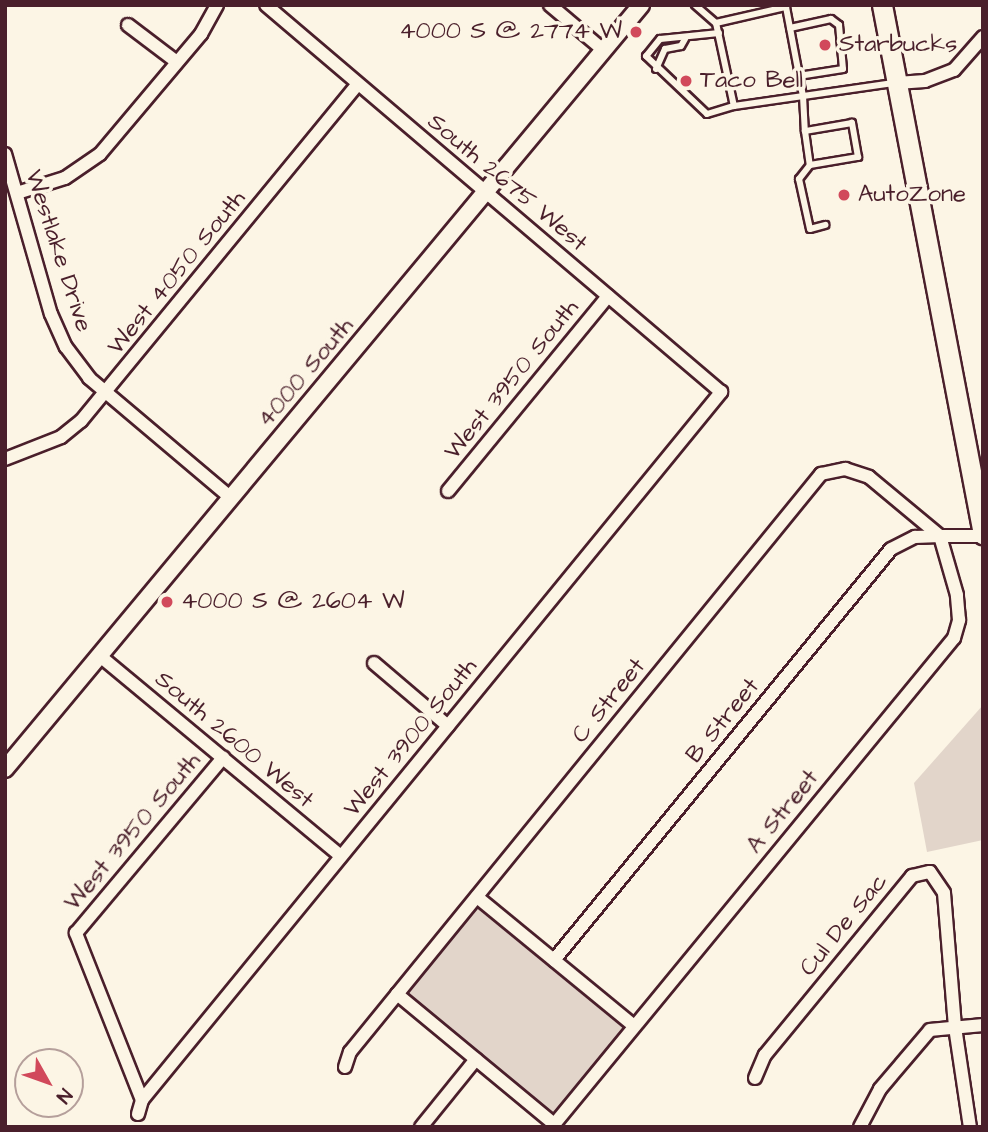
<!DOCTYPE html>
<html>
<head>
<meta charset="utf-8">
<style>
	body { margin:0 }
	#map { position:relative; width:988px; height:1132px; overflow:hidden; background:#fcf5e5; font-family:"Architects Daughter",sans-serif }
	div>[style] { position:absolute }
	.green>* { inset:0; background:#e2d5ca; transform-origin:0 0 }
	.roads { filter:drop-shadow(2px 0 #4a1f2b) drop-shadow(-2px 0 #4a1f2b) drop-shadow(0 2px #4a1f2b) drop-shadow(0 -2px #4a1f2b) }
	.service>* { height:6px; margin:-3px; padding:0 3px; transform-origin:3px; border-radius:3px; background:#fcf5e5 }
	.minor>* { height:12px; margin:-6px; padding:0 6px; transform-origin:6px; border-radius:6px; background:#fcf5e5 }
	.tertiary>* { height:16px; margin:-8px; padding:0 8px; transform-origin:8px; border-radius:8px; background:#fcf5e5 }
	.primary>* { height:19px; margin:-9.5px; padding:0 9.5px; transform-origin:9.5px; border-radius:9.5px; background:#fcf5e5 }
	.dots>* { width:19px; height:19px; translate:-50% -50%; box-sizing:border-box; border:4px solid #fcf5e5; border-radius:50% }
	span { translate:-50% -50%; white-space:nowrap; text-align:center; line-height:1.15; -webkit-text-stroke:7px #fcf5e5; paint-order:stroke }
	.poi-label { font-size:24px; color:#4a1f2b }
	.right { translate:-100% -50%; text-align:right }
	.left { translate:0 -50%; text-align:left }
	.street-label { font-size:24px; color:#4a1f2b }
	.frame { position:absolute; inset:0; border:7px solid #4a1f2b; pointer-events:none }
	.north { position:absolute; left:14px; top:1048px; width:70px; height:70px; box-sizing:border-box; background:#fcf5e5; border:2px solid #b59f9b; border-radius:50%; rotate:130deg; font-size:19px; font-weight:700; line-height:28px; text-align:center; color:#4a1f2b }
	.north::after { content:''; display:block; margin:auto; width:24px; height:32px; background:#d1495b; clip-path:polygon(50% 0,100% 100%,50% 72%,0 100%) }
</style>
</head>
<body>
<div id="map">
	<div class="green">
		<div style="clip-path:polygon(983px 705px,983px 840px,927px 852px,914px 783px)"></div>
		<div style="left:480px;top:902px;width:193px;height:120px;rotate:40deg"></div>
	</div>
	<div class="roads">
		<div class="service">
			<div style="left:695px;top:5px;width:28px;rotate:41deg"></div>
			<div style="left:716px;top:23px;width:72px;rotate:-12.9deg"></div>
			<div style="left:786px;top:7px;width:91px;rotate:79.2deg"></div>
			<div style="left:803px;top:96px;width:35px;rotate:87deg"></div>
			<div style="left:805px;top:131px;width:34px;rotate:82deg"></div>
			<div style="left:810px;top:165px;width:49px;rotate:-9.5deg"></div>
			<div style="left:858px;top:157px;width:35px;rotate:-100deg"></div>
			<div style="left:852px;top:123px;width:48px;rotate:170.3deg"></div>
			<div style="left:716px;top:23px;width:85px;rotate:77.8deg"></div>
			<div style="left:734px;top:106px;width:161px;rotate:-8.2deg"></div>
			<div style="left:790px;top:28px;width:42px;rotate:-12.4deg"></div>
			<div style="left:831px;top:19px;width:10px;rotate:37deg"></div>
			<div style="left:839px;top:25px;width:44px;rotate:84.8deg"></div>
			<div style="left:843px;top:69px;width:45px;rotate:171deg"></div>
			<div style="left:719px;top:33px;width:59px;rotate:174.2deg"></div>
			<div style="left:660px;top:39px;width:22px;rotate:129deg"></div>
			<div style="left:646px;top:56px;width:84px;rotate:43.6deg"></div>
			<div style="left:707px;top:114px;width:28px;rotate:-17deg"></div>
			<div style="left:656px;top:69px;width:22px;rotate:-66deg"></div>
			<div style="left:665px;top:49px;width:16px;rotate:-11deg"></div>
			<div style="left:681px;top:46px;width:8px;rotate:-60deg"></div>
			<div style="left:810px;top:165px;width:18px;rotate:128deg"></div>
			<div style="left:799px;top:179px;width:51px;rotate:77.6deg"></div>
			<div style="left:810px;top:229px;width:16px;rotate:-15deg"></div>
		</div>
		<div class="minor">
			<div style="left:550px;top:5px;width:68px;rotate:40.2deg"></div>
			<div style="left:128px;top:25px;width:61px;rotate:37.1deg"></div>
			<div style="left:897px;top:83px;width:28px;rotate:-4deg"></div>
			<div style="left:925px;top:81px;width:31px;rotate:-21deg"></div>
			<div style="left:954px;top:70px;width:44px;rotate:-48.7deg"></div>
			<div style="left:5px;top:154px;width:166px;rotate:74deg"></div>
			<div style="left:51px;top:314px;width:36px;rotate:66deg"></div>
			<div style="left:66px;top:347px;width:39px;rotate:53deg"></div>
			<div style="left:89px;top:378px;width:187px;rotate:40.2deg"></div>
			<div style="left:17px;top:193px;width:50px;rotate:-17.4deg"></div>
			<div style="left:65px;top:178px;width:42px;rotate:-34.4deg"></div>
			<div style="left:100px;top:154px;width:157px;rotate:-49.9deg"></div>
			<div style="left:201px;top:34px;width:33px;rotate:-61deg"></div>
			<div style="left:5px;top:459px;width:60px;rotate:-21.4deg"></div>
			<div style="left:61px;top:437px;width:26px;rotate:-39deg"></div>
			<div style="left:81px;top:421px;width:436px;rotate:-50.6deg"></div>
			<div style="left:448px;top:491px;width:252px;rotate:-50.6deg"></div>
			<div style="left:100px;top:656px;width:313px;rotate:39.7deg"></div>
			<div style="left:374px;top:663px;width:97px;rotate:40.4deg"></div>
			<div style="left:477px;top:897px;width:203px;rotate:39.4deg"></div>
			<div style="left:554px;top:960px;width:531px;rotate:-50.65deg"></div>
			<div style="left:891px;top:549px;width:27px;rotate:-27deg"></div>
			<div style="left:915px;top:537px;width:25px;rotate:-2deg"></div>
			<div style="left:397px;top:994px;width:204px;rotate:39.6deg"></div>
			<div style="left:345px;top:1067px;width:16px;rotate:-72deg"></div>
			<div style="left:350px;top:1052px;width:746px;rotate:-50.82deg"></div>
			<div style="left:821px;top:474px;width:25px;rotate:-12deg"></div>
			<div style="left:845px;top:469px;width:25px;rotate:18deg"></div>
			<div style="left:869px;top:477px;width:92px;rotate:39.7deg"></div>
			<div style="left:755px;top:1078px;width:25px;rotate:-67deg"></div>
			<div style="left:765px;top:1055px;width:232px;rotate:-50.6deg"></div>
			<div style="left:912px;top:876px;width:18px;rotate:-13deg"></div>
			<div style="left:930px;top:872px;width:25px;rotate:56deg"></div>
			<div style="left:944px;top:893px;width:134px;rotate:85.3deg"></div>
			<div style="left:955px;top:1027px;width:101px;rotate:81.5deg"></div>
			<div style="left:142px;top:1100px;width:180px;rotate:-111.6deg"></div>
			<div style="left:76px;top:933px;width:229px;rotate:-50deg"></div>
			<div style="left:138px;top:1114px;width:15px;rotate:-74deg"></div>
			<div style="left:142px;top:1100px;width:915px;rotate:-50.72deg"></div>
			<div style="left:721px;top:392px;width:597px;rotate:-139.62deg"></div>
			<div style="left:421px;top:1127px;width:87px;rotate:-51deg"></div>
			<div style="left:552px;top:1127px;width:633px;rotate:-50.58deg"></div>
			<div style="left:954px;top:638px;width:19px;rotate:-74deg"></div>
			<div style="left:959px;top:620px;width:25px;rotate:-95deg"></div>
			<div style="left:957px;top:595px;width:61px;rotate:-106.1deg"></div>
			<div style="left:940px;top:536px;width:43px"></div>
			<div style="left:860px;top:1127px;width:43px;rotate:-62.2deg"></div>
			<div style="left:880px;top:1089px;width:77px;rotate:-49.7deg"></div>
			<div style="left:930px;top:1030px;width:53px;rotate:-5.4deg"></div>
		</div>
		<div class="tertiary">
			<div style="left:5px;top:769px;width:994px;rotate:-50.22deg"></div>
		</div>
		<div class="primary">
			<div style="left:882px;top:5px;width:539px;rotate:79.19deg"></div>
		</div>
	</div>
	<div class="dots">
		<div style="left:636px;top:32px;background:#d1495b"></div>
		<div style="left:825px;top:45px;background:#d1495b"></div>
		<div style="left:686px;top:81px;background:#d1495b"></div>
		<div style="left:844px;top:195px;background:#d1495b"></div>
		<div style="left:167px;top:602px;background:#d1495b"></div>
	</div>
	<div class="poi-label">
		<span class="right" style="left:622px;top:32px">4000 S @ 2774 W</span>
		<span class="left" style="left:839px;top:45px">Starbucks</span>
		<span class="left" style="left:700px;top:81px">Taco Bell</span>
		<span class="left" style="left:858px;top:195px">AutoZone</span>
		<span class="left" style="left:181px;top:602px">4000 S @ 2604 W</span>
	</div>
	<div class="street-label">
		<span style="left:507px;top:183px;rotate:40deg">South 2675 West</span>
		<span style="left:58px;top:251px;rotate:72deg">Westlake Drive</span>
		<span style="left:177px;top:273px;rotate:-51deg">West 4050 South</span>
		<span style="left:306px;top:373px;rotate:-50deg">4000 South</span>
		<span style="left:512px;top:380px;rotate:-51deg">West 3950 South</span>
		<span style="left:609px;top:701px;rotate:-51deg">C Street</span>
		<span style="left:723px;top:721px;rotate:-51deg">B Street</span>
		<span style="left:411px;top:738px;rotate:-51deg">West 3900 South</span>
		<span style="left:234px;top:740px;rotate:40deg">South 2600 West</span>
		<span style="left:783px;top:812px;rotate:-51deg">A Street</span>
		<span style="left:133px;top:832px;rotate:-50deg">West 3950 South</span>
		<span style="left:844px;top:925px;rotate:-51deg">Cul De Sac</span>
	</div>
	<div class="frame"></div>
	<div class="north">N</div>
</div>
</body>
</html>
